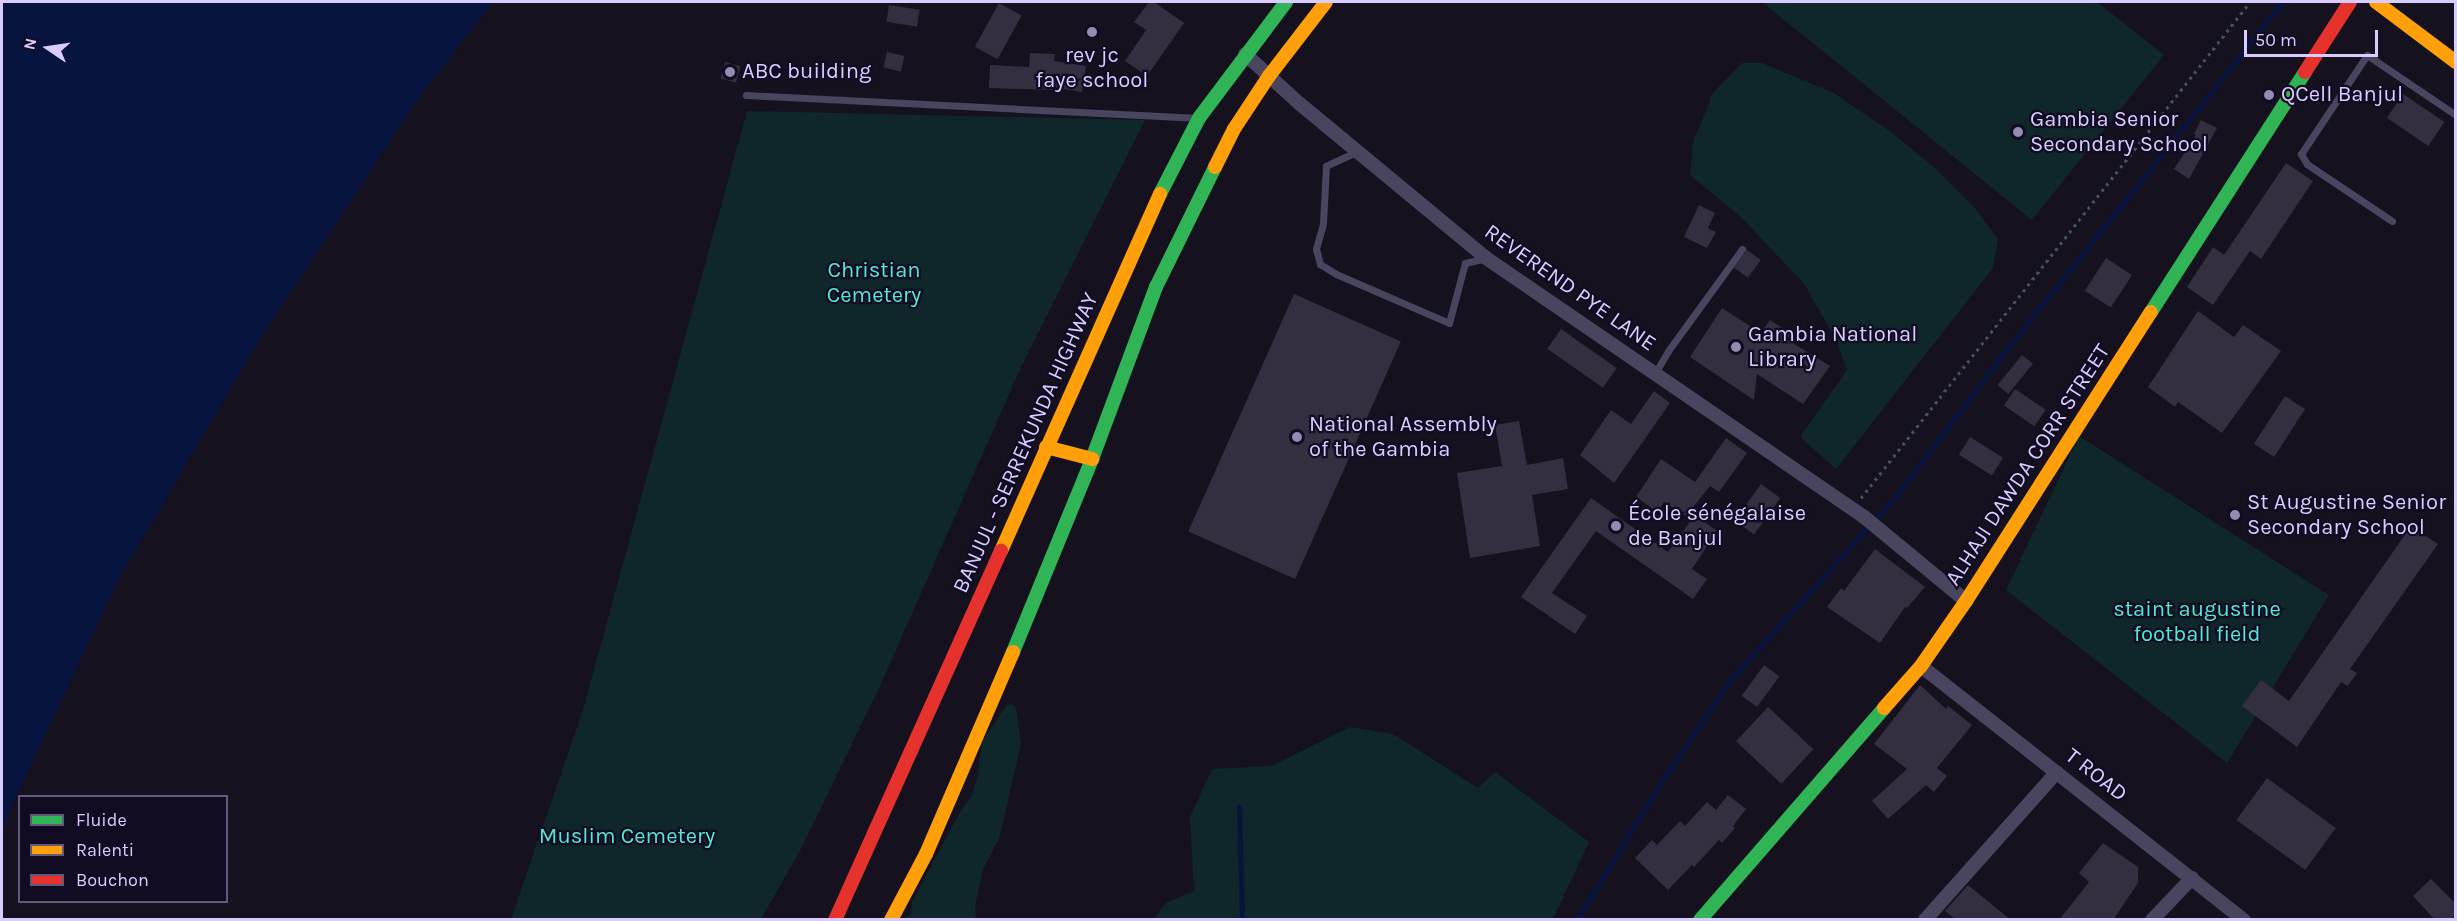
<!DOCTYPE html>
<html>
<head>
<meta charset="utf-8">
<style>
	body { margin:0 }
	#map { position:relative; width:2457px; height:921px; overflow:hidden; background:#15111e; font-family:Karla,sans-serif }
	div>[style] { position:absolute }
	.green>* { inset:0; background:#0f272b }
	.water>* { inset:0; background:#07143f }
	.stream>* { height:5px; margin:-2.5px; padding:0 2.5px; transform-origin:2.5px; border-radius:2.5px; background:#07143f }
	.building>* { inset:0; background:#332e40; transform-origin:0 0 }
	.path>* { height:3px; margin-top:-1.5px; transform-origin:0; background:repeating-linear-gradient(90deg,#444f60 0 3px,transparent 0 7.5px) }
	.lane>* { height:7px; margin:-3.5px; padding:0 3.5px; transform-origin:3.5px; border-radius:3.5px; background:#49455f }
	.street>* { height:14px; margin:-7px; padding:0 7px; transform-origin:7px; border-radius:7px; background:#49455f }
	.fast>* { height:14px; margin:-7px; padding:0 7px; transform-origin:7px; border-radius:7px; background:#30b455 }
	.slow>* { height:14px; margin:-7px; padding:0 7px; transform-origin:7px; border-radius:7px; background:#ff9f0a }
	.jam>* { height:14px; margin:-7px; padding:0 7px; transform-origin:7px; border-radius:7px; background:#e5322d }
	.dots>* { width:16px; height:16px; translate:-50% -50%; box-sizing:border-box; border:3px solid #120c23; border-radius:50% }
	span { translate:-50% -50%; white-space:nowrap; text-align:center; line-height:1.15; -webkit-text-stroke:4.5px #120c23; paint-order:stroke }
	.poi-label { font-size:22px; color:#d9cdff }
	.left { translate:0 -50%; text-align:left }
	.park-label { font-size:22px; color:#51e8d4 }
	.street-label { font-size:22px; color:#d9cdff }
	.frame { position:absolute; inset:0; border:3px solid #d9cdff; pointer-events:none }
	.legend { position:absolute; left:18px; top:795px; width:210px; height:108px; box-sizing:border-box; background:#120c23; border:2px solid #62597b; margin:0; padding:8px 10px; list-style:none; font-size:18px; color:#d9cdff }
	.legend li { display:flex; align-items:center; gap:12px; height:30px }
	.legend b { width:30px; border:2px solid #62597b }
	.north { position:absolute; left:18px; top:18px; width:60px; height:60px; -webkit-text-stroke:4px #120c23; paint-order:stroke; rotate:283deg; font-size:16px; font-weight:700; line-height:24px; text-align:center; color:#d9cdff }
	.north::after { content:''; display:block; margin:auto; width:21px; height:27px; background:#d9cdff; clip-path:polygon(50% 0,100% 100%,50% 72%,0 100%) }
	.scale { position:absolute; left:2244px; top:30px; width:134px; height:27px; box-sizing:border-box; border:3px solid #d9cdff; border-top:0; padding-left:8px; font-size:18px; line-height:21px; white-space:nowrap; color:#d9cdff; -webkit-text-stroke:4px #120c23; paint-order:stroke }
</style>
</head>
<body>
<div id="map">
	<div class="green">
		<div style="clip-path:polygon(1762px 2px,2097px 2px,2164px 55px,2032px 220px)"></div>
		<div style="clip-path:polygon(1742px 63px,1762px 63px,1834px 93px,1891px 132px,1935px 168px,1975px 208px,1998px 239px,1993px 268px,1836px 469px,1800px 437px,1847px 370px,1837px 342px,1805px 285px,1742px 218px,1690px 175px,1693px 143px,1713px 93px)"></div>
		<div style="clip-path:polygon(747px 111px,1145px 120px,1022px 365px,880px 686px,801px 849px,761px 919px,511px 919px,583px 710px)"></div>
		<div style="clip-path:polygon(2079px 436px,2329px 595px,2227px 763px,2006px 590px)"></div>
		<div style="clip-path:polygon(1012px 704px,1016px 708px,1021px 744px,999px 839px,983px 869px,975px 906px,976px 919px,901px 920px,911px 914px,912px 902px,960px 812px,971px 797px,977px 779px,982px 741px,1007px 705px)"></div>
		<div style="clip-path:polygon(1350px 727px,1393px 734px,1478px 788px,1495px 772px,1589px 842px,1553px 919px,1154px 919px,1166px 903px,1194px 891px,1190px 817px,1212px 769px,1271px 766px)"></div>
	</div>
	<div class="water">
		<div style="clip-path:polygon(2px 2px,493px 2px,421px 95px,261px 337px,118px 580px,10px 810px,2px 834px)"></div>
	</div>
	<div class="stream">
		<div style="left:1239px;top:807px;width:113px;rotate:88.5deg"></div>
		<div style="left:1577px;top:920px;width:165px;rotate:-58.6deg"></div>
		<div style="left:1663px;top:779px;width:121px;rotate:-55.8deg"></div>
		<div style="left:1731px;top:679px;width:240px;rotate:-47.9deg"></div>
		<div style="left:1892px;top:501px;width:174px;rotate:-52.9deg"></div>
		<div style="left:1997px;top:362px;width:459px;rotate:-51.6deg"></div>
	</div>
	<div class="building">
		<div style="clip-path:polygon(1149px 2px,1154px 2px,1184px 23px,1147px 76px,1125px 61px,1146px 30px,1134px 22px)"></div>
		<div style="left:999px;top:3px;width:26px;height:50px;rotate:29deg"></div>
		<div style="left:889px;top:5px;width:31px;height:17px;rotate:9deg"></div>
		<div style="left:887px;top:52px;width:18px;height:16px;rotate:13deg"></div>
		<div style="clip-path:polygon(1030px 53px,1055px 54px,1054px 61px,1086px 66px,1082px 92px,1053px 87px,1053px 90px,989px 88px,990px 65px,1029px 67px)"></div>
		<div style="left:725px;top:62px;width:16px;height:17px;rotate:15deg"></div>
		<div style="left:2403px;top:94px;width:50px;height:29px;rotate:34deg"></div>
		<div style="clip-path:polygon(2201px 120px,2217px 128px,2189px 179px,2174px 169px,2196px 135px,2194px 134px)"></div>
		<div style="clip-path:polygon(2286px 163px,2313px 181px,2261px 259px,2250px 251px,2213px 305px,2187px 287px,2213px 247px,2224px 255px)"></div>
		<div style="clip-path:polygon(1699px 205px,1715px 213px,1708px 228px,1716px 232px,1707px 248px,1684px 237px)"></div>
		<div style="left:1747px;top:250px;width:17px;height:22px;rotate:36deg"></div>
		<div style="left:2106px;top:258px;width:31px;height:39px;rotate:33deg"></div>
		<div style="left:1294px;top:294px;width:117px;height:260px;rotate:24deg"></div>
		<div style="clip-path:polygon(1722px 308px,1761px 333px,1770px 320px,1796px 337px,1783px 337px,1830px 366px,1803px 404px,1757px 374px,1754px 400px,1690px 357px)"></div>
		<div style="clip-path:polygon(2198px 311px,2234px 337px,2243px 325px,2281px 351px,2222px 433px,2178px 402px,2175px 407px,2148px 387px)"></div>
		<div style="left:1561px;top:329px;width:68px;height:24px;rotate:35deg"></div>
		<div style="left:2022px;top:355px;width:14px;height:39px;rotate:39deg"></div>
		<div style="left:2015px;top:389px;width:37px;height:20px;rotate:34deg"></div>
		<div style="clip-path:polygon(1654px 391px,1670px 403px,1614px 483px,1580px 455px,1611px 410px,1631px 424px)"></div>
		<div style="left:2285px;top:396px;width:24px;height:57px;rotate:33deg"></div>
		<div style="clip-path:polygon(1519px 421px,1527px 465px,1563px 458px,1568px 489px,1532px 495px,1540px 546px,1470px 558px,1457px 473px,1502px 466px,1495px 425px)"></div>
		<div style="left:1970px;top:437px;width:39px;height:21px;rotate:32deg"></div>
		<div style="clip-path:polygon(1726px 438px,1747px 453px,1719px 492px,1710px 486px,1686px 516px,1664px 502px,1657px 512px,1636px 497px,1661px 459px,1695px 482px)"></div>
		<div style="left:1761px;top:484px;width:24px;height:45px;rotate:36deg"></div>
		<div style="clip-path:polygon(1591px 498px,1668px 552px,1695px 515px,1717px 531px,1692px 569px,1707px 579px,1693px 599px,1596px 531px,1552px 593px,1587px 616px,1575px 634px,1521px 597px)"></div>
		<div style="clip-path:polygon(2411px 526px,2438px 544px,2350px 669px,2357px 673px,2348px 686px,2341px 682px,2297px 747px,2242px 706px,2261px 680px,2289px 701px)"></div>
		<div style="clip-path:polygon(1875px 549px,1925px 587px,1907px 608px,1905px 607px,1880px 643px,1827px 607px,1841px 588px,1844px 591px)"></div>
		<div style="left:1764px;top:665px;width:19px;height:38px;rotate:36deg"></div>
		<div style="clip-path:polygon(1920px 685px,1946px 709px,1948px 706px,1972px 725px,1937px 768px,1947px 776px,1934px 792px,1926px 785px,1888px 819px,1872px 801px,1907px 769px,1874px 744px)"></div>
		<div style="left:1768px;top:707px;width:62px;height:47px;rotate:43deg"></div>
		<div style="left:2267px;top:778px;width:85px;height:52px;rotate:36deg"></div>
		<div style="clip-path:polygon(1728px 795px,1746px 809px,1733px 826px,1735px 828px,1722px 843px,1719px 840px,1694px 867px,1692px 865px,1668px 890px,1635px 858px,1652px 840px,1657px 845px,1680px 821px,1685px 826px,1707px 802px,1716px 810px)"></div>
		<div style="clip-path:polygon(2103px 843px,2138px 867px,2138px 883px,2113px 920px,2059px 920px,2089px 882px,2079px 873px)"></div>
		<div style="clip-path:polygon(2431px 879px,2456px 904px,2456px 914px,2450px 920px,2435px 920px,2413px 896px)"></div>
		<div style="clip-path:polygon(1968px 885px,2011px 920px,1956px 920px,1945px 911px)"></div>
	</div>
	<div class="path">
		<div style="left:1861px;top:498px;width:630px;rotate:-51.89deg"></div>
	</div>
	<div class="lane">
		<div style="left:746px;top:95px;width:449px;rotate:2.9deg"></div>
		<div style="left:1358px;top:151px;width:35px;rotate:155deg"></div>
		<div style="left:1326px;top:166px;width:58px;rotate:93deg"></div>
		<div style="left:1323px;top:224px;width:26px;rotate:106deg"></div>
		<div style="left:1316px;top:249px;width:16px;rotate:75deg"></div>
		<div style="left:1320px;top:264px;width:19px;rotate:32deg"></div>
		<div style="left:1336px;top:274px;width:123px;rotate:23.4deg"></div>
		<div style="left:1449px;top:323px;width:62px;rotate:-75.1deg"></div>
		<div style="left:1465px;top:263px;width:22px;rotate:-13deg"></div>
		<div style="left:2392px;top:221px;width:102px;rotate:-146.2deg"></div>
		<div style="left:2307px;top:164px;width:12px;rotate:-121deg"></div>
		<div style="left:2301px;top:154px;width:119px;rotate:-56.3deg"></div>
		<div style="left:2367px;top:55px;width:107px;rotate:34deg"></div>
		<div style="left:1655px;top:373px;width:26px;rotate:-59deg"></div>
		<div style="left:1668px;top:351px;width:126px;rotate:-54deg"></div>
	</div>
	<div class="street">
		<div style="left:1245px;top:54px;width:74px;rotate:42.3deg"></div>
		<div style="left:1300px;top:104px;width:241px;rotate:39.6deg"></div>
		<div style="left:1486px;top:258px;width:457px;rotate:34.4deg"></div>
		<div style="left:1863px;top:516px;width:134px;rotate:39.5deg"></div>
		<div style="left:1921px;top:666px;width:411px;rotate:38.2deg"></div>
		<div style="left:1925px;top:920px;width:198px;rotate:-48.3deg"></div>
		<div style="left:2152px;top:920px;width:58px;rotate:-46.4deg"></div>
	</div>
	<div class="fast">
		<div style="left:1160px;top:194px;width:85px;rotate:-62.8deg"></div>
		<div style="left:1199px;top:118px;width:145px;rotate:-53.1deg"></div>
		<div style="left:2151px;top:312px;width:285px;rotate:-57.3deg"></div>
		<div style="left:1013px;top:652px;width:209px;rotate:-67.7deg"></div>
		<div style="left:1092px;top:459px;width:184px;rotate:-69.6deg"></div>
		<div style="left:1156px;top:287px;width:134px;rotate:-63.8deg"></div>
		<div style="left:1700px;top:920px;width:281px;rotate:-49deg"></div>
	</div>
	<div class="slow">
		<div style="left:2376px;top:2px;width:100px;rotate:36.9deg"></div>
		<div style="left:1215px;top:167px;width:42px;rotate:-63.4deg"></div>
		<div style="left:1234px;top:129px;width:64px;rotate:-56.6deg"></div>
		<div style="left:1269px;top:76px;width:93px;rotate:-52.4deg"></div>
		<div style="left:1046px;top:447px;width:48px;rotate:14.6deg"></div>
		<div style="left:1001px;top:551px;width:391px;rotate:-66deg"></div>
		<div style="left:1884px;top:708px;width:56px;rotate:-48.6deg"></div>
		<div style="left:1921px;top:666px;width:79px;rotate:-55.3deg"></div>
		<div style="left:1966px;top:601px;width:343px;rotate:-57.4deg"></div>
		<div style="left:891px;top:920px;width:75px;rotate:-62.1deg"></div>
		<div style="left:926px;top:854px;width:220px;rotate:-66.7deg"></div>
	</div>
	<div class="jam">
		<div style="left:2305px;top:72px;width:83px;rotate:-57.3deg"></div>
		<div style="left:835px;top:920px;width:405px;rotate:-65.8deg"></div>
	</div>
	<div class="dots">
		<div style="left:1092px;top:32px;background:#948bb0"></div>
		<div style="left:730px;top:72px;background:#948bb0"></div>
		<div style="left:2269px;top:95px;background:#948bb0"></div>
		<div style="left:2018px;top:132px;background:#948bb0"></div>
		<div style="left:1736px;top:347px;background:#948bb0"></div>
		<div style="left:1297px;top:437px;background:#948bb0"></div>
		<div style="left:2235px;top:515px;background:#948bb0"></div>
		<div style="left:1616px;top:526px;background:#948bb0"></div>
	</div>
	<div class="poi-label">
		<span style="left:1092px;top:68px">rev jc<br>faye school</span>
		<span class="left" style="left:742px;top:72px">ABC building</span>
		<span class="left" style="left:2281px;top:95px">QCell Banjul</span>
		<span class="left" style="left:2030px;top:132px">Gambia Senior<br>Secondary School</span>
		<span class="left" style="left:1748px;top:347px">Gambia National<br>Library</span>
		<span class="left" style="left:1309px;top:437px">National Assembly<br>of the Gambia</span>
		<span class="left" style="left:2247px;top:515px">St Augustine Senior<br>Secondary School</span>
		<span class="left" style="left:1628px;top:526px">École sénégalaise<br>de Banjul</span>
	</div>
	<div class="park-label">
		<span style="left:874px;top:283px">Christian<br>Cemetery</span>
		<span style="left:2197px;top:622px">staint augustine<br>football field</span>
		<span style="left:627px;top:837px">Muslim Cemetery</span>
	</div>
	<div class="street-label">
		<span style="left:1570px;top:288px;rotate:35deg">REVEREND PYE LANE</span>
		<span style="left:1026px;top:443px;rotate:-66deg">BANJUL - SERREKUNDA HIGHWAY</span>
		<span style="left:2028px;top:465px;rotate:-57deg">ALHAJI DAWDA CORR STREET</span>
		<span style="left:2096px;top:775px;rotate:38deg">T ROAD</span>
	</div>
	<div class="frame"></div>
	<ul class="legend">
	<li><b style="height:8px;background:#30b455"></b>Fluide</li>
	<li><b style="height:8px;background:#ff9f0a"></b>Ralenti</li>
	<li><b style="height:8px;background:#e5322d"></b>Bouchon</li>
	</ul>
	<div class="north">N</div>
	<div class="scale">50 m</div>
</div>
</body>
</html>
